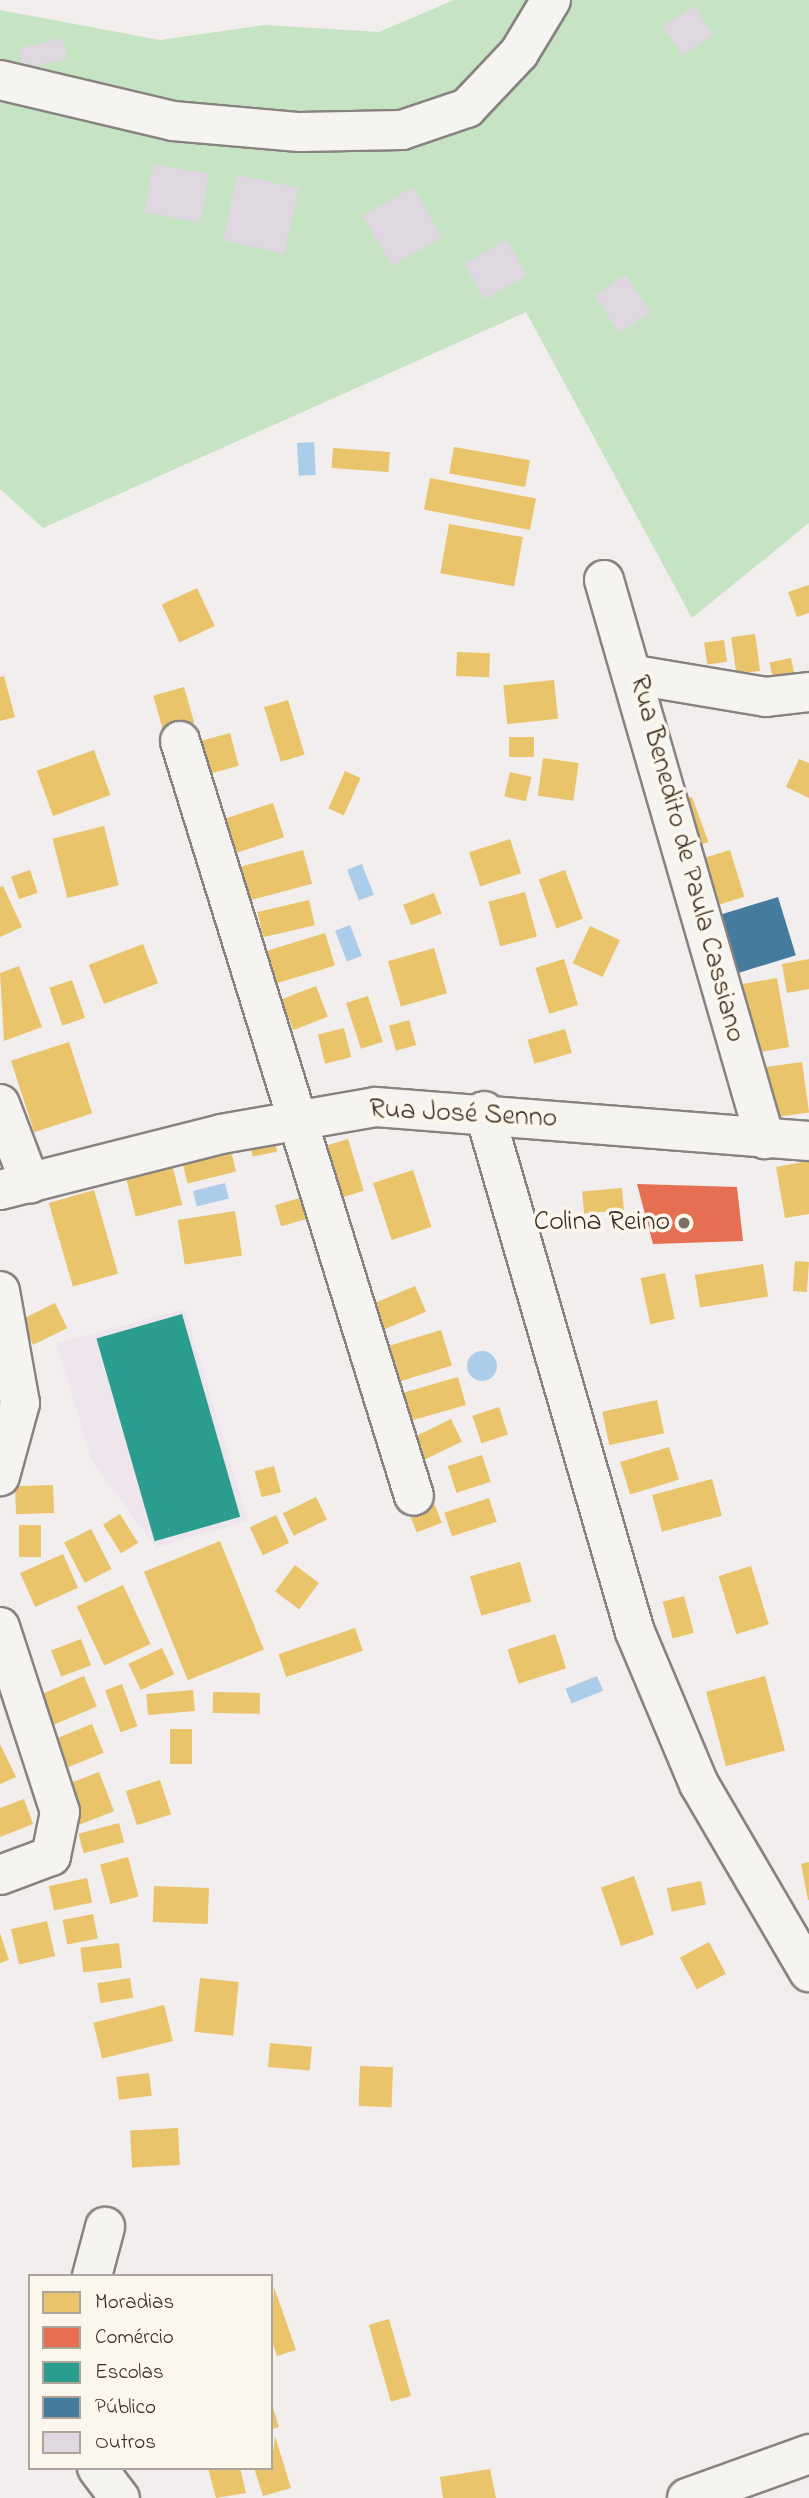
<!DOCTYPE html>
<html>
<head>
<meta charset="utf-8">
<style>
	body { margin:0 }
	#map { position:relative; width:809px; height:2498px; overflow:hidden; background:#f2eeee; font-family:"Indie Flower",sans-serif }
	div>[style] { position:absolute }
	.built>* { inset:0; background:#efe5ed }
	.green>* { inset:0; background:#c6e3c3 }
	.water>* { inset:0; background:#abcdea; transform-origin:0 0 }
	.round { border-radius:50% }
	.homes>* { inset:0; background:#e9c46a; transform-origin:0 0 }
	.shops>* { inset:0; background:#e76f51 }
	.schools>* { inset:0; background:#2a9d8f; transform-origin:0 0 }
	.public>* { inset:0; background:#457b9d; transform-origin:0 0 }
	.building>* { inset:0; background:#e0d8e1; transform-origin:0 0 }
	.roads { filter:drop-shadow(2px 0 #888381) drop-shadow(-2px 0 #888381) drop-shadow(0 2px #888381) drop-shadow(0 -2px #888381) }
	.minor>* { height:38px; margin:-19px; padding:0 19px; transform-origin:19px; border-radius:19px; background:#f5f4f1 }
	.dots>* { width:19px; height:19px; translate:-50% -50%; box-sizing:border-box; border:4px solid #fbf7ec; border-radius:50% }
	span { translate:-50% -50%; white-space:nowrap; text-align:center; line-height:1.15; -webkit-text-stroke:7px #fbf7ec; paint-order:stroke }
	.street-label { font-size:28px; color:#3b2a1e }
	.poi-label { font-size:28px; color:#3b2a1e }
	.right { translate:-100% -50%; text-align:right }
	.legend { position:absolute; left:28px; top:2274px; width:245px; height:196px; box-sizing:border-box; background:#fbf7ec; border:2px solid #aea59a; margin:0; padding:9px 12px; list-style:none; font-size:21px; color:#3b2a1e }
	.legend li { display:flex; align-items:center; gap:14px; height:35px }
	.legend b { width:35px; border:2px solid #aea59a }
</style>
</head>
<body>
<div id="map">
	<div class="built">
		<div style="clip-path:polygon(185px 1309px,248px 1521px,156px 1548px,92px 1461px,56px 1343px)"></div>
	</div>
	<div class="green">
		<div style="clip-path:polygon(454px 0,809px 0,809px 523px,692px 618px,526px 312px,43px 528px,0 489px,0 10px,160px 40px,264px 25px,379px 32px)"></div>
	</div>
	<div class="water">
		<div style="left:314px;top:442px;width:33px;height:17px;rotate:87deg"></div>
		<div style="left:362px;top:864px;width:33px;height:16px;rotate:69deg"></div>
		<div style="left:350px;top:925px;width:33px;height:16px;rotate:69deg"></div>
		<div style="left:225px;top:1183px;width:16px;height:33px;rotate:76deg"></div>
		<div class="round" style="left:467px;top:1351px;width:30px;height:30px"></div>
		<div style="left:597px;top:1676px;width:16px;height:34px;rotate:68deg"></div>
	</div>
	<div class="homes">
		<div style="left:454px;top:447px;width:77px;height:27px;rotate:10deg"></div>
		<div style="left:333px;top:448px;width:57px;height:20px;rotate:4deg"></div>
		<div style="left:430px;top:478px;width:108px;height:32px;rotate:11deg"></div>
		<div style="left:449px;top:524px;width:75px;height:50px;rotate:10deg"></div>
		<div style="clip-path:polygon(809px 585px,809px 613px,797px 617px,788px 592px)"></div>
		<div style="left:197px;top:588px;width:42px;height:39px;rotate:65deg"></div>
		<div style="left:755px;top:634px;width:37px;height:24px;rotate:82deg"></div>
		<div style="left:724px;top:640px;width:22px;height:20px;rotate:82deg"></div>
		<div style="left:457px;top:652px;width:33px;height:24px;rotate:2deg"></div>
		<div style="left:791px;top:658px;width:30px;height:22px;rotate:78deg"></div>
		<div style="clip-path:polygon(4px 676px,15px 717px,0 721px,0 677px)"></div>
		<div style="left:554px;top:680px;width:39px;height:51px;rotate:84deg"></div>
		<div style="left:184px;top:687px;width:37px;height:32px;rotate:74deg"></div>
		<div style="left:288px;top:700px;width:57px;height:25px;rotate:73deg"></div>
		<div style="left:230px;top:733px;width:34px;height:33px;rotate:75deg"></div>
		<div style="left:509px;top:737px;width:25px;height:20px"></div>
		<div style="left:94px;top:750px;width:48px;height:61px;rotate:70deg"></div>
		<div style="left:543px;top:758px;width:36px;height:38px;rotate:8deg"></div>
		<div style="clip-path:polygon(799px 759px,809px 763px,809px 798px,786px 787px)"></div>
		<div style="left:345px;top:771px;width:17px;height:41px;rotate:24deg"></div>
		<div style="left:510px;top:772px;width:22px;height:25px;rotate:13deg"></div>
		<div style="left:692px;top:797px;width:48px;height:24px;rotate:70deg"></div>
		<div style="left:273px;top:803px;width:36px;height:60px;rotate:72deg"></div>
		<div style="left:104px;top:826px;width:61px;height:53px;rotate:76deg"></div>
		<div style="left:510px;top:839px;width:36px;height:43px;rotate:72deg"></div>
		<div style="left:303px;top:850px;width:35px;height:64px;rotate:75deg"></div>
		<div style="left:730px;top:850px;width:49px;height:31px;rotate:73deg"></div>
		<div style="left:30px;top:870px;width:24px;height:20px;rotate:71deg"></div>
		<div style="left:565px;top:870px;width:52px;height:28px;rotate:70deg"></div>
		<div style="clip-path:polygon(3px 886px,22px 927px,0 937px,0 887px)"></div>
		<div style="left:525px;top:892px;width:46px;height:38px;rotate:75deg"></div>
		<div style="left:434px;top:893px;width:22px;height:33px;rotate:69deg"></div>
		<div style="left:309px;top:900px;width:26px;height:53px;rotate:77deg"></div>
		<div style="left:590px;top:926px;width:33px;height:41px;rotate:25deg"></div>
		<div style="left:325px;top:933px;width:34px;height:64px;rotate:73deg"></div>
		<div style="left:143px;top:944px;width:42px;height:58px;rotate:69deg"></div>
		<div style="left:434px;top:948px;width:47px;height:48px;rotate:74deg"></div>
		<div style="left:564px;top:959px;width:48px;height:30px;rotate:73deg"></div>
		<div style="clip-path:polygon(809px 959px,809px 989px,787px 993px,782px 964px)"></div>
		<div style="clip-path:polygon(19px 966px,42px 1027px,4px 1041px,0 973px)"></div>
		<div style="left:777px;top:978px;width:70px;height:39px;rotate:80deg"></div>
		<div style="left:72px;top:980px;width:40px;height:24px;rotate:71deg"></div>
		<div style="left:316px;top:986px;width:33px;height:37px;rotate:69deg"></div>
		<div style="left:368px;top:996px;width:48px;height:23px;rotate:72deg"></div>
		<div style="left:409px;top:1020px;width:26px;height:21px;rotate:74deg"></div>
		<div style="left:344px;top:1028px;width:30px;height:27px;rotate:76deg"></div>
		<div style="left:565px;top:1029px;width:25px;height:39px;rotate:74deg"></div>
		<div style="left:69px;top:1042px;width:75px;height:61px;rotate:72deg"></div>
		<div style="left:802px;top:1062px;width:51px;height:52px;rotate:82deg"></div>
		<div style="left:274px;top:1136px;width:16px;height:25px;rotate:79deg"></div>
		<div style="left:348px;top:1139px;width:54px;height:30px;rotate:73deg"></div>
		<div style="left:231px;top:1151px;width:21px;height:50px;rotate:76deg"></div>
		<div style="clip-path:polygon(809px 1161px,809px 1214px,785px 1218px,776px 1167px)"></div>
		<div style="left:173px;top:1168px;width:38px;height:48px;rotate:76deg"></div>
		<div style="left:413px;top:1170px;width:60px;height:42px;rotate:72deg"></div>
		<div style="left:622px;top:1188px;width:22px;height:40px;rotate:85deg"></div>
		<div style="left:94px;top:1190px;width:87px;height:47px;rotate:74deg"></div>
		<div style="left:300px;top:1198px;width:22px;height:26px;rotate:74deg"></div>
		<div style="left:235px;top:1211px;width:45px;height:58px;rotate:81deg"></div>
		<div style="left:795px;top:1261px;width:14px;height:30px;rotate:4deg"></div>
		<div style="left:763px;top:1264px;width:33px;height:69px;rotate:81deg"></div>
		<div style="left:665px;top:1273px;width:47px;height:25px;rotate:78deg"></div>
		<div style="left:415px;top:1286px;width:28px;height:52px;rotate:67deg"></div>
		<div style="left:55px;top:1303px;width:28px;height:38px;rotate:64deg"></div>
		<div style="left:441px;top:1330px;width:37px;height:60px;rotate:73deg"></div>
		<div style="left:458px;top:1377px;width:29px;height:66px;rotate:74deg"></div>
		<div style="left:657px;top:1400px;width:34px;height:56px;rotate:78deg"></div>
		<div style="left:499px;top:1407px;width:29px;height:28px;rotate:72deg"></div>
		<div style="left:451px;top:1419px;width:25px;height:44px;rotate:64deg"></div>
		<div style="left:669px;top:1447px;width:34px;height:51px;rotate:73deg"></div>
		<div style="left:482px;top:1455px;width:28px;height:36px;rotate:72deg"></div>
		<div style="left:274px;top:1466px;width:27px;height:20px;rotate:75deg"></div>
		<div style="left:712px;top:1479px;width:38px;height:62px;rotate:75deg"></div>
		<div style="left:53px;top:1485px;width:28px;height:38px;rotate:88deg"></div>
		<div style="left:316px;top:1497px;width:25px;height:37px;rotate:64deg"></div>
		<div style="left:489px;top:1498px;width:25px;height:47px;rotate:72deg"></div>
		<div style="left:435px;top:1505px;width:19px;height:27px;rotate:69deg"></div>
		<div style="left:120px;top:1514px;width:34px;height:20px;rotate:58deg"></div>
		<div style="left:276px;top:1515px;width:31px;height:29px;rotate:65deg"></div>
		<div style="left:19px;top:1525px;width:22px;height:32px"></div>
		<div style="left:91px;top:1529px;width:45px;height:30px;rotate:63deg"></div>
		<div style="left:220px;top:1541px;width:117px;height:82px;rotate:68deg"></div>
		<div style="left:63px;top:1554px;width:37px;height:47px;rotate:66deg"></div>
		<div style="left:520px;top:1562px;width:41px;height:52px;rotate:74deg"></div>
		<div style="left:295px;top:1565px;width:30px;height:33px;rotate:37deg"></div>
		<div style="left:751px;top:1566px;width:61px;height:34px;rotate:73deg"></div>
		<div style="left:123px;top:1585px;width:65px;height:51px;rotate:65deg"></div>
		<div style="left:684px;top:1596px;width:38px;height:22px;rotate:75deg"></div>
		<div style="left:355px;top:1628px;width:24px;height:81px;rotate:71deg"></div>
		<div style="left:555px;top:1634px;width:36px;height:50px;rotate:72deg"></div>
		<div style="left:81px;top:1639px;width:28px;height:32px;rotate:69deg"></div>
		<div style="left:162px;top:1648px;width:29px;height:37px;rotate:65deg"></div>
		<div style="left:84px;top:1676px;width:33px;height:58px;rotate:67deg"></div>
		<div style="left:765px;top:1676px;width:77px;height:61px;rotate:75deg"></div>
		<div style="left:122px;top:1684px;width:45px;height:18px;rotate:70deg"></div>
		<div style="left:193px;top:1690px;width:21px;height:47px;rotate:85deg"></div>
		<div style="left:213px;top:1692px;width:47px;height:21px;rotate:1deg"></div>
		<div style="left:92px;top:1724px;width:31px;height:50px;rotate:68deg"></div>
		<div style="left:170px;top:1729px;width:22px;height:35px"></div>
		<div style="clip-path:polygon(0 1744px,16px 1777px,0 1784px)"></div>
		<div style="left:99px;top:1772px;width:42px;height:46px;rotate:69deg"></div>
		<div style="left:160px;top:1780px;width:36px;height:36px;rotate:72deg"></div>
		<div style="clip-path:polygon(24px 1799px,33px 1824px,0 1837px,0 1808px)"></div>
		<div style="left:119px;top:1823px;width:20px;height:42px;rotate:75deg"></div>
		<div style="left:128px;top:1857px;width:41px;height:29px;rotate:75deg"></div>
		<div style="clip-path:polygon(809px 1862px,809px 1900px,808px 1900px,801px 1864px)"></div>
		<div style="left:634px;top:1876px;width:62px;height:35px;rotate:71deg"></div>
		<div style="left:87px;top:1878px;width:25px;height:39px;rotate:78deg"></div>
		<div style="left:701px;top:1881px;width:24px;height:35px;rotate:78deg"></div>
		<div style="left:154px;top:1886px;width:55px;height:36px;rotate:2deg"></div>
		<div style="left:93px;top:1914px;width:25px;height:31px;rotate:79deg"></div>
		<div style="left:47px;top:1921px;width:36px;height:37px;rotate:77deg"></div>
		<div style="clip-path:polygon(0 1933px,9px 1960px,0 1963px)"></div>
		<div style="left:709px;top:1942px;width:36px;height:33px;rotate:62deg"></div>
		<div style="left:119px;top:1943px;width:25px;height:39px;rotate:83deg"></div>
		<div style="left:130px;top:1978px;width:20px;height:33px;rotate:81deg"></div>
		<div style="left:200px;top:1978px;width:39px;height:54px;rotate:6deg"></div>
		<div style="left:164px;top:2005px;width:37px;height:73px;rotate:76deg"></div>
		<div style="left:270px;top:2043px;width:42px;height:24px;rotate:5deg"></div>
		<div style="left:360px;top:2066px;width:33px;height:40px;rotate:2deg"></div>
		<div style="left:149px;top:2073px;width:23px;height:33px;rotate:83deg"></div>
		<div style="left:178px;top:2128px;width:37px;height:48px;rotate:87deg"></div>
		<div style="clip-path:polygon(274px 2287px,296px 2350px,277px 2356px,271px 2338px)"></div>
		<div style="left:389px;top:2319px;width:80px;height:21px;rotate:74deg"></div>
		<div style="clip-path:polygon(271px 2401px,279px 2427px,271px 2429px)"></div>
		<div style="clip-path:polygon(275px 2436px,291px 2488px,263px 2496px,254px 2468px,271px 2468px)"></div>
		<div style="clip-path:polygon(208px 2468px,240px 2468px,246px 2493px,216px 2498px)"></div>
		<div style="clip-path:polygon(490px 2469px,496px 2498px,443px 2498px,440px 2477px)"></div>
	</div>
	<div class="shops">
		<div style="clip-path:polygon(637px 1184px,737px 1187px,743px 1241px,653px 1244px)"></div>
	</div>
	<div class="schools">
		<div style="left:182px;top:1314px;width:211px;height:89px;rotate:74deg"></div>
	</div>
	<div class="public">
		<div style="left:778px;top:897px;width:61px;height:74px;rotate:73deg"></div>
	</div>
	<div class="building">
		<div style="left:694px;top:6px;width:35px;height:37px;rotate:57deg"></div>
		<div style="left:62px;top:38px;width:21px;height:44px;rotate:76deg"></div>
		<div style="left:153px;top:164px;width:57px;height:49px;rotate:10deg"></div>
		<div style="left:237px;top:175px;width:63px;height:67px;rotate:12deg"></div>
		<div style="left:413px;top:187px;width:58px;height:58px;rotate:60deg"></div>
		<div style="left:507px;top:240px;width:41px;height:49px;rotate:61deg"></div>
		<div style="left:626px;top:275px;width:45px;height:37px;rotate:57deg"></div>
	</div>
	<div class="roads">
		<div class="minor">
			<div style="left:0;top:80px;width:178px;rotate:13.3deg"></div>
			<div style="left:173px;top:121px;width:127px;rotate:5deg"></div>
			<div style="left:300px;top:132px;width:102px;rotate:-1.1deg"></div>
			<div style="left:402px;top:130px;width:69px;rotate:-18.7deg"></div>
			<div style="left:467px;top:108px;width:76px;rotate:-46.6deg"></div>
			<div style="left:519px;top:53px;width:62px;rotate:-58.9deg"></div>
			<div style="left:604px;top:580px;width:582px;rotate:73.93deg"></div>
			<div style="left:635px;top:675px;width:133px;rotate:9.5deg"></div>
			<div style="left:766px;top:697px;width:43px;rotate:-6.6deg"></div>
			<div style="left:180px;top:741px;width:790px;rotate:72.78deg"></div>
			<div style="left:0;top:1104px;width:85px;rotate:69.2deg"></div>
			<div style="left:484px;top:1111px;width:542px;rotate:73.84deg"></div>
			<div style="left:635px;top:1632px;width:165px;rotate:67.2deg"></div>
			<div style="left:699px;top:1784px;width:218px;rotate:59.7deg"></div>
			<div style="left:0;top:1190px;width:228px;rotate:-14.2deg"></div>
			<div style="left:221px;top:1134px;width:157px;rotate:-9.9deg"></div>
			<div style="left:376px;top:1107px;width:434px;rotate:4.5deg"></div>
			<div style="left:0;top:1291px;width:114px;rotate:79.9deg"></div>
			<div style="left:20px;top:1403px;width:76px;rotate:105.3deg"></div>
			<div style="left:0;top:1627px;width:194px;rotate:72deg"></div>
			<div style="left:60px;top:1812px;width:45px;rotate:101.6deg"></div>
			<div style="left:51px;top:1856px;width:54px;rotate:159.6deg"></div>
			<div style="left:92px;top:2276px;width:51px;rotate:-75.1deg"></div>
			<div style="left:97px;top:2468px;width:38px;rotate:53deg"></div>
			<div style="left:687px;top:2498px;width:130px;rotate:-19.8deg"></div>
		</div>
	</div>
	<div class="dots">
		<div style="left:684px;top:1223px;background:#7b6f67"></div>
	</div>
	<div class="street-label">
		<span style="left:686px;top:859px;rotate:75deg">Rua Benedito de Paula Cassiano</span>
		<span style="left:463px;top:1115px;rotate:3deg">Rua José Senno</span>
	</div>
	<div class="poi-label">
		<span class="right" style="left:670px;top:1223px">Colina Reino</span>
	</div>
	<ul class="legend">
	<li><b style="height:19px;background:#e9c46a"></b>Moradias</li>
	<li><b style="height:19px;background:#e76f51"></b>Comércio</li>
	<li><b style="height:19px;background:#2a9d8f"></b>Escolas</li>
	<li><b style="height:19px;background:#457b9d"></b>Público</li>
	<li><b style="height:19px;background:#e0d8e1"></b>Outros</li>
	</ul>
</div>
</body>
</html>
